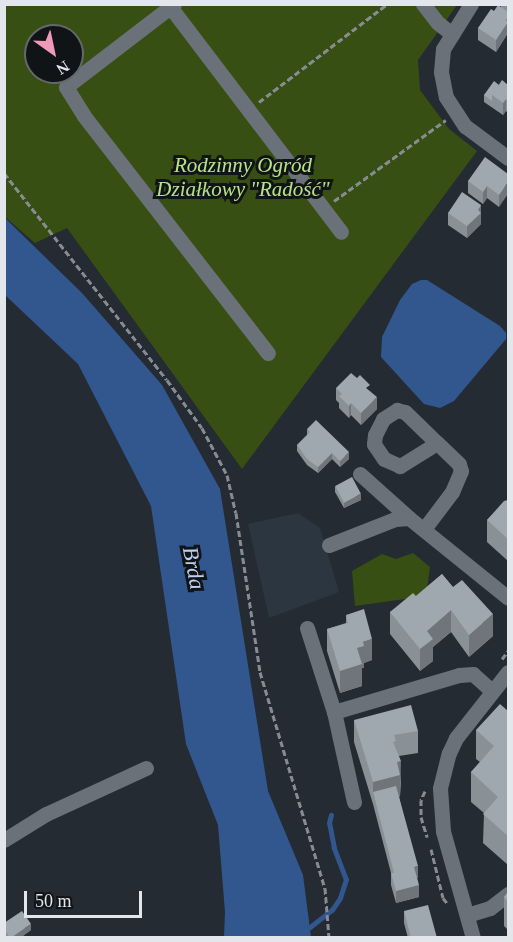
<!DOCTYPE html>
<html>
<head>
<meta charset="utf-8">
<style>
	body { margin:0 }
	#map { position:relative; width:513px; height:942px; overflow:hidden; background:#252b32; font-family:"Times New Roman",serif }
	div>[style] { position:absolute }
	.built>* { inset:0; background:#2b3640 }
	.green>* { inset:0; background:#374f13 }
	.water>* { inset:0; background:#32578e }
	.stream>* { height:4.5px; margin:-2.25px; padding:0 2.25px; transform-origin:2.25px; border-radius:2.25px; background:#32578e }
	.path>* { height:3px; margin-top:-1.5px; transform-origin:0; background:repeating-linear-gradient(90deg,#878c92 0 6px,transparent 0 9px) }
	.minor>* { height:15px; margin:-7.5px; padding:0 7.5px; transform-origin:7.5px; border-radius:7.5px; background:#6a7179 }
	.wall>* { inset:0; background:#899096 }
	.shaded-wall>* { inset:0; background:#6f757a }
	.building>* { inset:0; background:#9fa7af; transform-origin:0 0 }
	span { translate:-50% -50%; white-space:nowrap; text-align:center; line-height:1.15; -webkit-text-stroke:6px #111417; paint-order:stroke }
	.park-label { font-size:21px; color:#b8e385; font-style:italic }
	.water-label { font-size:22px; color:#bcd2f3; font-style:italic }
	.frame { position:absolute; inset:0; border:6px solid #e3e7ec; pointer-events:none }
	.north { position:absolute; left:24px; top:24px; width:60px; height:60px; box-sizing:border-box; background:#111417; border:2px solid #65686c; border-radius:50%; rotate:147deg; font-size:16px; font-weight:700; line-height:24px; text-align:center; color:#e3e7ec }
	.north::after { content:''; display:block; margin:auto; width:21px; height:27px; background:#ef9ab8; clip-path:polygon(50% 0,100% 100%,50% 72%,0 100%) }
	.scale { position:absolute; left:24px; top:891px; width:118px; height:27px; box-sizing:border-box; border:3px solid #e3e7ec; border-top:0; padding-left:8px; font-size:18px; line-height:21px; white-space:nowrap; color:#e3e7ec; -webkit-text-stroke:4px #111417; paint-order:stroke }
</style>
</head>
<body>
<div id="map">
	<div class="built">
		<div style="clip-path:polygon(298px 513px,320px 528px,339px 592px,269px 618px,248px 524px)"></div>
	</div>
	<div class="green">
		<div style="clip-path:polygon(evenodd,5px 5px,457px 5px,418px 60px,420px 90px,449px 129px,477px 151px,242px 469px,67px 228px,35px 243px,5px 217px,5px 5px,36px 36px,72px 36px,72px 72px,36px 72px,36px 36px)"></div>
		<div style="clip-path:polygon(413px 553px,430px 567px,426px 596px,355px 606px,352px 571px,382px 554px,396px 559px)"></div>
	</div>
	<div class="water">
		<div style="clip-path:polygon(5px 218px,82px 293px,162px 385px,220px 489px,268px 791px,303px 875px,311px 937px,224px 937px,225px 912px,218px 825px,186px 744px,151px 506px,78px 364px,5px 295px)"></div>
		<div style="clip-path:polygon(421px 280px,427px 280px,500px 326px,506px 333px,506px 339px,454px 401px,440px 408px,424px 404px,381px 357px,382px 337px,400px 300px,412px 284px)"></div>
	</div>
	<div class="stream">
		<div style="left:310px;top:927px;width:28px;rotate:-38deg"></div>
		<div style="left:332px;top:910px;width:14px;rotate:-56deg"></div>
		<div style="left:340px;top:898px;width:19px;rotate:-72deg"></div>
		<div style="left:346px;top:880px;width:34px;rotate:-111deg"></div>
		<div style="left:334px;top:848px;width:25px;rotate:-101deg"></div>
		<div style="left:329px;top:823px;width:8px;rotate:-76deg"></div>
	</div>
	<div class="path">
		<div style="left:259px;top:102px;width:161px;rotate:-37.4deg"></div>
		<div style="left:4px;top:173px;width:263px;rotate:51.8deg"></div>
		<div style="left:167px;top:380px;width:59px;rotate:53.9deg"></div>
		<div style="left:202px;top:428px;width:53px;rotate:62deg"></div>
		<div style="left:227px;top:475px;width:39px;rotate:77deg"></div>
		<div style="left:236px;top:513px;width:161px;rotate:81.4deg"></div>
		<div style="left:260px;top:672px;width:226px;rotate:73.3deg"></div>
		<div style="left:325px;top:888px;width:50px;rotate:85.4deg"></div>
		<div style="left:334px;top:201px;width:138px;rotate:-35.9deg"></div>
		<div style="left:502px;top:659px;width:10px;rotate:-53deg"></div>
		<div style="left:425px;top:791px;width:10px;rotate:114deg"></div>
		<div style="left:421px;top:800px;width:17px;rotate:90deg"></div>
		<div style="left:421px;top:817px;width:21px;rotate:73deg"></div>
		<div style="left:431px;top:849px;width:50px;rotate:76.2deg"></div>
		<div style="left:443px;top:898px;width:6px;rotate:51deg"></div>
	</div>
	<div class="minor">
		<div style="left:168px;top:4px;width:286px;rotate:52.8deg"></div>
		<div style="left:174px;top:4px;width:136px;rotate:142.5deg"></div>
		<div style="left:66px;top:87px;width:34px;rotate:58deg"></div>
		<div style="left:84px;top:116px;width:300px;rotate:52.2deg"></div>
		<div style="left:423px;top:4px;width:24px;rotate:52deg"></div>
		<div style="left:438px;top:23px;width:18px;rotate:38deg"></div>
		<div style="left:471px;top:4px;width:53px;rotate:121.9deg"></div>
		<div style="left:443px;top:49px;width:23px;rotate:95deg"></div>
		<div style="left:441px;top:72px;width:25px;rotate:79deg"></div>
		<div style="left:446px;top:97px;width:35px;rotate:57deg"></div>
		<div style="left:465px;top:126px;width:54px;rotate:36.7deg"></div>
		<div style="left:360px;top:474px;width:66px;rotate:41.9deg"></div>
		<div style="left:424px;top:529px;width:46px;rotate:-52.9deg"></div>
		<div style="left:452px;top:492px;width:23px;rotate:-67deg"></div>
		<div style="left:461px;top:471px;width:7px;rotate:-106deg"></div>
		<div style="left:459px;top:464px;width:30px;rotate:-136deg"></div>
		<div style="left:437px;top:443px;width:44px;rotate:148.1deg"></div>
		<div style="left:400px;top:466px;width:17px;rotate:-156deg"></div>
		<div style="left:384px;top:459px;width:18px;rotate:-124deg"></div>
		<div style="left:374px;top:444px;width:9px;rotate:-84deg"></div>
		<div style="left:375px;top:435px;width:18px;rotate:-63deg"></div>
		<div style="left:383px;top:419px;width:17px;rotate:-33deg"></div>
		<div style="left:397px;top:410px;width:8px;rotate:14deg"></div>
		<div style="left:405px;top:412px;width:45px;rotate:44.1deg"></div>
		<div style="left:329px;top:545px;width:71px;rotate:-21.5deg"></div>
		<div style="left:395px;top:519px;width:14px;rotate:-4deg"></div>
		<div style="left:409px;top:518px;width:127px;rotate:38.9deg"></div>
		<div style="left:307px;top:628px;width:88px;rotate:72.2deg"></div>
		<div style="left:354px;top:802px;width:92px;rotate:-102.5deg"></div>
		<div style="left:334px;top:712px;width:130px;rotate:-16.5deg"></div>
		<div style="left:459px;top:675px;width:14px;rotate:-4deg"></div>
		<div style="left:473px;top:674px;width:25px;rotate:42deg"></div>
		<div style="left:4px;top:840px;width:49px;rotate:-31.8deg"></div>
		<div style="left:46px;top:814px;width:110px;rotate:-24.7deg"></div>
		<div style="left:467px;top:915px;width:24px;rotate:-17deg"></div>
		<div style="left:490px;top:908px;width:23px;rotate:-38deg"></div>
		<div style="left:473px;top:938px;width:111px;rotate:-105.7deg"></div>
		<div style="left:443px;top:831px;width:43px;rotate:-94deg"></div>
		<div style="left:440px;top:788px;width:36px;rotate:-76deg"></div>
		<div style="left:449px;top:753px;width:17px;rotate:-65deg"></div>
		<div style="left:456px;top:738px;width:84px;rotate:-51.8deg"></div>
	</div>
	<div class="wall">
		<div style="clip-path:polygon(501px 4px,508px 4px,508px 33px,496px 52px,478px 40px,478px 28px,494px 11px,501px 7px)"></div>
		<div style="clip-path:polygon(499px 85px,508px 85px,508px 113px,506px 111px,503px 115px,484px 102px,484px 95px)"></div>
		<div style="clip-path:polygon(508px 174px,499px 207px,487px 198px,483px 204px,468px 193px,468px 181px)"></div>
		<div style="clip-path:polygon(481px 205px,481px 224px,467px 238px,448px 225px,448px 213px)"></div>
		<div style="clip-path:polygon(336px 388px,370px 391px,377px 409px,361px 425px,351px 415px,349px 418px,339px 408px,339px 403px,336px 400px)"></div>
		<div style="clip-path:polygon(307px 429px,349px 459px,340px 467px,332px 459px,318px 473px,307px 465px,297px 451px,297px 445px,307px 435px)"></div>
		<div style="clip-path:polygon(335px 486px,361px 500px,344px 508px,335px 492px)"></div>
		<div style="clip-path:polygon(508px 500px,508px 561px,487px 542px,487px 520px)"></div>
		<div style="clip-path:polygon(442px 574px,493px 636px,469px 657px,451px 632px,433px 647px,433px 661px,420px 671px,390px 634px,390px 612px,416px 596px)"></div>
		<div style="clip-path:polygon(346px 615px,372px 660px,364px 663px,364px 668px,362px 668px,362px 686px,340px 693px,327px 651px,327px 629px,346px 623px)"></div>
		<div style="clip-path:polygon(508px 711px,508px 865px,483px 843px,484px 813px,471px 802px,471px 772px,480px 762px,476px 759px,476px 730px)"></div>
		<div style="clip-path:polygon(354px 720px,418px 731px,418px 753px,399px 756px,401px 783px,400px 796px,399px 797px,418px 878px,417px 878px,419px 897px,396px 903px,391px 885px,391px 873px,373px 804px,354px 742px)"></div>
		<div style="clip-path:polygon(508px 892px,508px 930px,504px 926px,504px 897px)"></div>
		<div style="clip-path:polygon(404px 911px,437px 938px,408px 938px,404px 923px)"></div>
		<div style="clip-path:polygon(4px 923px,31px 930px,20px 938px,6px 938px,4px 935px)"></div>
	</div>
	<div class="shaded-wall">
		<div style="clip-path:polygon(508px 16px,508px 33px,496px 52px,496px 40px)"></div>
		<div style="clip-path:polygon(506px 99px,506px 111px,503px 115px,503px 103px)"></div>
		<div style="clip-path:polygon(508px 182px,508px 194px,499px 207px,499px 195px)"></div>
		<div style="clip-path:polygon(487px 186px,487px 198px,483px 204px,483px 192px)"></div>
		<div style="clip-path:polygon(481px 205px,481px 224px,467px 238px,467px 226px)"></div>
		<div style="clip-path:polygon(377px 397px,377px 409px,361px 425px,361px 413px)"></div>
		<div style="clip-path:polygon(351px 403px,351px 415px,349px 418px,349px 406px)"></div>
		<div style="clip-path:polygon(349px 452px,349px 459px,340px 467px,340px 461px)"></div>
		<div style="clip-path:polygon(332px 453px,332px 459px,318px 473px,318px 467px)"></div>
		<div style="clip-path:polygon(361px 494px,361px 500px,344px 508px,344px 502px)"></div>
		<div style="clip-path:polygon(451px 610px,451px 632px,433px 647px,433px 661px,420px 671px,420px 649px,427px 631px)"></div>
		<div style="clip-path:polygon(493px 614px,493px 636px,469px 657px,469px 635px)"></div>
		<div style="clip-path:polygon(372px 639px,372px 660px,364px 663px,364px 668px,362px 668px,362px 686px,340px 693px,340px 671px,357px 648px,363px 642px)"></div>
		<div style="clip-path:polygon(401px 761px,400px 796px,376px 803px,373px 792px,373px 782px,397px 762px)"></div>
		<div style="clip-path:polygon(418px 866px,418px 878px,414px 879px,414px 867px)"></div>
		<div style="clip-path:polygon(419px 885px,419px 897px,396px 903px,396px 891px)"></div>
		<div style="clip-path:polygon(31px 924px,31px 930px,20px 938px,11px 938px)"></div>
	</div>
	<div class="building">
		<div style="clip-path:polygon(498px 5px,508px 12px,508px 16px,506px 20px,508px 22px,496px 40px,478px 28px,491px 9px,494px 11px)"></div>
		<div style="clip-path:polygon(502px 80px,508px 85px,508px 101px,506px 99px,503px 103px,492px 95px)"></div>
		<div style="clip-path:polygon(494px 81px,499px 85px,492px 95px,492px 101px,484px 95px)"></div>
		<div style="clip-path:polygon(485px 157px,508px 174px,508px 182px,499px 195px,487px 186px,483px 192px,468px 181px)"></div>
		<div style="clip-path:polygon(462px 192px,481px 205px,478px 210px,481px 213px,467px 226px,448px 213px)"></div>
		<div style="clip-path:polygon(351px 373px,357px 378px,360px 375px,370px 385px,366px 388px,377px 397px,361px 413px,351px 403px,349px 406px,339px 396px,342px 394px,336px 388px)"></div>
		<div style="clip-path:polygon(316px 420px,349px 452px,340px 461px,332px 453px,318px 467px,307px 459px,297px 445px,310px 432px,307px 429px)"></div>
		<div style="left:352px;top:477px;width:19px;height:19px;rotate:62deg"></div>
		<div style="clip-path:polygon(508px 500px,508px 539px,487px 520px,504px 501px)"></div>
		<div style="clip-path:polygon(442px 574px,453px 587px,462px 580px,493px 614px,469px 635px,451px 610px,427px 631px,433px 639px,420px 649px,390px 612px,413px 593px,416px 596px)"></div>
		<div style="clip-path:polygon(364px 609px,372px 639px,363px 642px,364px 646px,357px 648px,362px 664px,340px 671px,327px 629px,348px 623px,346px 615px)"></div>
		<div style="clip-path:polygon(500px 704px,508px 711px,508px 836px,483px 814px,498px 797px,471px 772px,494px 746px,476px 730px)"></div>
		<div style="clip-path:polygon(411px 705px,418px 731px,394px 735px,396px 741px,393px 742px,401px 761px,397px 762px,400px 775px,373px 782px,354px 720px)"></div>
		<div style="clip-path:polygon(396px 786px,418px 866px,414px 867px,419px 885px,396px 891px,391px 873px,394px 873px,373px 792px)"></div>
		<div style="clip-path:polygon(508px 892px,508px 901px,504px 897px)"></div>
		<div style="clip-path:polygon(428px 905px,437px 938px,411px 938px,404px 911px)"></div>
		<div style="clip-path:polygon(22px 911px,31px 924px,10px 938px,4px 929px,4px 923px)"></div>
	</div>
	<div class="park-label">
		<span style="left:243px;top:177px">Rodzinny Ogród<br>Działkowy "Radość"</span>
	</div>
	<div class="water-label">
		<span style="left:194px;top:568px;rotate:79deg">Brda</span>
	</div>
	<div class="frame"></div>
	<div class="north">N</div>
	<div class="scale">50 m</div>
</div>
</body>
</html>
